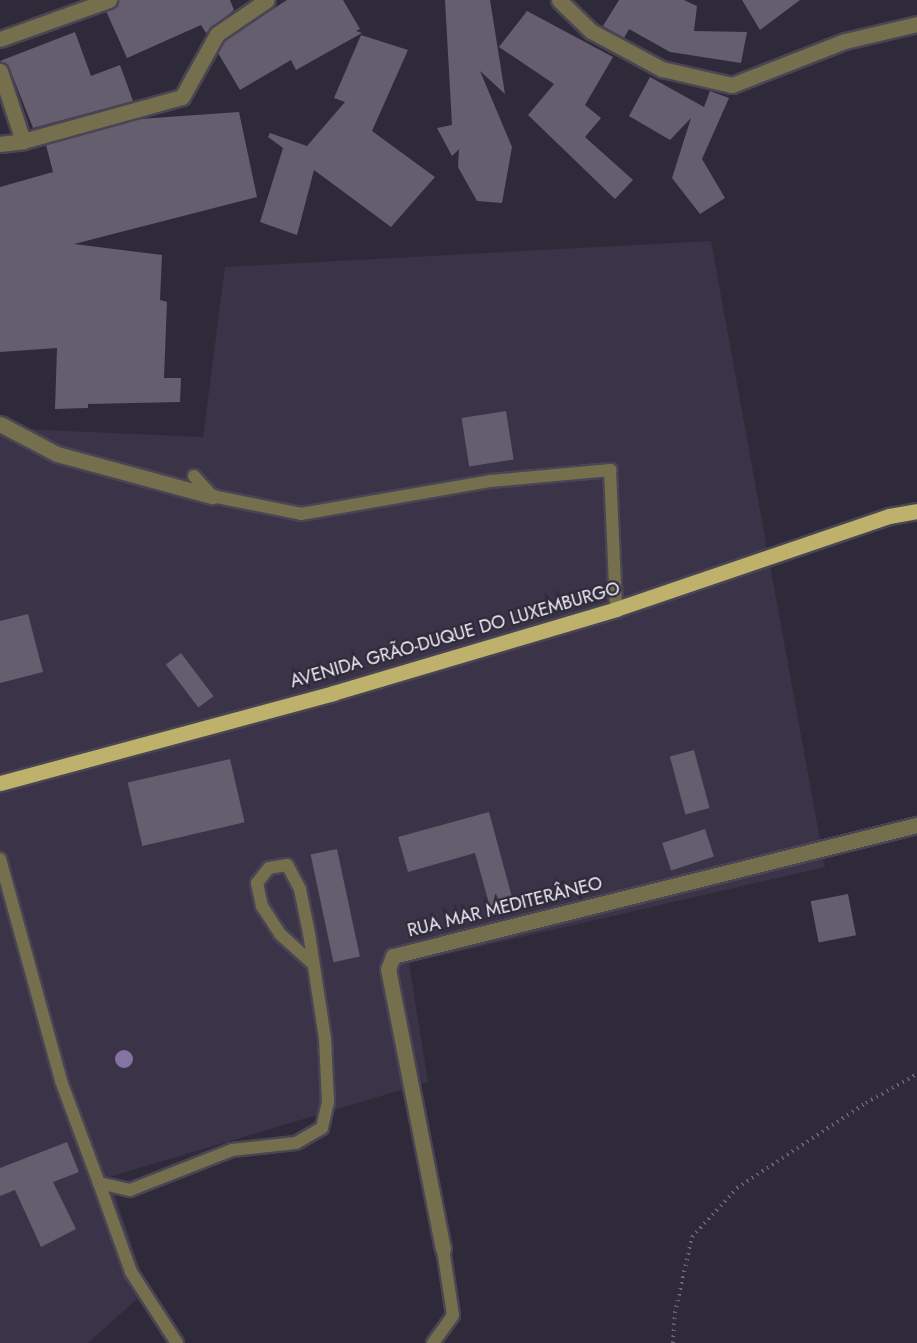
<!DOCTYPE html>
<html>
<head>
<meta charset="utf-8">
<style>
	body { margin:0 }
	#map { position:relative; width:917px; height:1343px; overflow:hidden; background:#2f2a39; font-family:Jost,sans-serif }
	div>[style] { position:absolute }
	.built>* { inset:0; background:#3b3348 }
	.building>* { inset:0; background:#645e6f; transform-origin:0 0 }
	.path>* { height:4px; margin-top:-2px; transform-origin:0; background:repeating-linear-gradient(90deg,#6a6573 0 1.5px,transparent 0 6px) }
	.roads { filter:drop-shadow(2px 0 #4a4554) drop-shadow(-2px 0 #4a4554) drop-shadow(0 2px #4a4554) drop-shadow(0 -2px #4a4554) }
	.lane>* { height:12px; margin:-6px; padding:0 6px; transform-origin:6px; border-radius:6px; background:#756f4e }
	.street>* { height:15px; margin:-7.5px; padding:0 7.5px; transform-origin:7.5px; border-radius:7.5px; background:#756f4e }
	.primary>* { height:15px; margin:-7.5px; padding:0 7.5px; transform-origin:7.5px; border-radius:7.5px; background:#beb16b }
	.trees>* { width:18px; height:18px; margin:-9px; border-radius:50%; background:#8573a3 }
	span { translate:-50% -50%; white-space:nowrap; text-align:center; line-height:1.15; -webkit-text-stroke:4.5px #2f2a39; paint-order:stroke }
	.street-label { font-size:18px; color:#f2eef8 }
</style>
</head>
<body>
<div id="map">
	<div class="built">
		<div style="clip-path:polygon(711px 241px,825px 867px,409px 963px,428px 1082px,109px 1177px,147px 1290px,88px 1343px,0 1343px,0 428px,203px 437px,225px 267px)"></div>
	</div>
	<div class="building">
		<div style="clip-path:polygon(119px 0,230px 0,234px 10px,206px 33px,201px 25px,127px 58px,106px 11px,116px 7px)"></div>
		<div style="clip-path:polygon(287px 0,343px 0,360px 29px,356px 31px,362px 33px,296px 70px,291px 60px,240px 90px,218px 53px,224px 41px)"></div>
		<div style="clip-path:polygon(445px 0,490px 0,505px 94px,480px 71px,512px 147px,502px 203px,477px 201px,458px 167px,459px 149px,452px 156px,437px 128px,452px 125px)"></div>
		<div style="clip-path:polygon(619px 0,684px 0,697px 6px,694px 31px,747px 32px,741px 63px,670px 52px,629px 29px,624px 38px,603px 26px)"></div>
		<div style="clip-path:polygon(742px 0,800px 0,760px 30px)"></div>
		<div style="clip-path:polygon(527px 11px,613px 57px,585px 105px,601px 118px,585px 137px,633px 180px,615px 199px,528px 115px,554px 84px,499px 47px)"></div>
		<div style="clip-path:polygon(75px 32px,91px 76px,120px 65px,133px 101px,33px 128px,9px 67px,0 61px)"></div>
		<div style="clip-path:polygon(361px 35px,408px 50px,372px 131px,435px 177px,391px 227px,314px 170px,297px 235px,260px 222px,283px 148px,268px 137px,270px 133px,307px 146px,345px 102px,334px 98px)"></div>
		<div style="clip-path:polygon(650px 77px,704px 107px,710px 91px,729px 98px,702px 159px,725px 198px,700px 214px,672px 178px,691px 118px,670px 140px,629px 116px)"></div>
		<div style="clip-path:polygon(239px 112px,257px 197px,74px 244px,162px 255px,160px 300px,167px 302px,164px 378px,181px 378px,180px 402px,88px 404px,88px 408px,55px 409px,57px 348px,0 352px,0 187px,53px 172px,46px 145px,139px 119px)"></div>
		<div style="left:506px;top:411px;width:49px;height:45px;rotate:81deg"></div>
		<div style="clip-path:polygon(28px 614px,43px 672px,0 683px,0 621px)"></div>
		<div style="left:181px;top:653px;width:54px;height:19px;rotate:53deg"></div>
		<div style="left:694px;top:750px;width:60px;height:25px;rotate:75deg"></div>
		<div style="left:230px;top:759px;width:65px;height:105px;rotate:77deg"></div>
		<div style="clip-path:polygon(489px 812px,513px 901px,490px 907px,475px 853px,408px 872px,398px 837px)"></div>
		<div style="left:705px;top:829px;width:29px;height:45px;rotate:72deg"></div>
		<div style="left:337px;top:849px;width:110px;height:27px;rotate:78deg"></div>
		<div style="left:848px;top:894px;width:42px;height:38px;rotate:79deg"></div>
		<div style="clip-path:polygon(67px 1142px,79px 1172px,53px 1182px,76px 1229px,41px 1247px,15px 1190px,0 1196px,0 1168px)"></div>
	</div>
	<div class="path">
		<div style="left:673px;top:1343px;width:30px;rotate:-86deg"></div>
		<div style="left:675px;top:1313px;width:78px;rotate:-77.4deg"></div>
		<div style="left:692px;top:1237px;width:67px;rotate:-47.4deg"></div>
		<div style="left:737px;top:1188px;width:154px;rotate:-33.4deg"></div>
		<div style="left:866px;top:1103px;width:59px;rotate:-29.6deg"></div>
	</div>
	<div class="roads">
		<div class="lane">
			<div style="left:194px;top:476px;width:27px;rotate:48deg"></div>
			<div style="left:212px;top:496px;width:91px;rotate:11.4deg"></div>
			<div style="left:301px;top:514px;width:193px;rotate:-9.9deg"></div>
			<div style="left:491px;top:481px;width:120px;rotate:-5.3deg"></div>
			<div style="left:610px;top:470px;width:139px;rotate:87.5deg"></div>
			<div style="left:0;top:859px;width:230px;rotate:74.6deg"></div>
			<div style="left:61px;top:1081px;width:109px;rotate:69.6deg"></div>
			<div style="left:99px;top:1183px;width:95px;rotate:70.2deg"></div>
			<div style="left:131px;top:1272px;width:85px;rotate:57.1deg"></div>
			<div style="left:99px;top:1183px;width:32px;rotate:13deg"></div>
			<div style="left:130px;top:1190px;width:110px;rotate:-21.4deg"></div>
			<div style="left:232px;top:1150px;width:64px;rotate:-6.2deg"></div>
			<div style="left:296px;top:1143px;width:30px;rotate:-30deg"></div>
			<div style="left:322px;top:1128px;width:27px;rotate:-77deg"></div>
			<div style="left:328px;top:1102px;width:63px;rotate:-92.7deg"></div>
			<div style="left:325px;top:1039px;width:107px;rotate:-98.6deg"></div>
			<div style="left:309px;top:933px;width:45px;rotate:-101.6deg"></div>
			<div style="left:300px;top:889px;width:27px;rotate:-118deg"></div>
			<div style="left:287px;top:865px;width:18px;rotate:171deg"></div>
			<div style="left:269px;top:868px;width:19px;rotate:129deg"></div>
			<div style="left:257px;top:883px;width:24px;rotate:78deg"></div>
			<div style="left:262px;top:906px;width:33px;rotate:57deg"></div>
			<div style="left:280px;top:934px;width:43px;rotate:42.2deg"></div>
			<div style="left:433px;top:1343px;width:34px;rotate:-54deg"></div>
			<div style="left:453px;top:1315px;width:67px;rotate:-98.6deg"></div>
		</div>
		<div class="street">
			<div style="left:559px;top:0;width:45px;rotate:44.1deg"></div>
			<div style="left:591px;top:31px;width:81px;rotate:28.2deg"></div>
			<div style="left:662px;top:69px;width:72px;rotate:12.9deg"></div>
			<div style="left:732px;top:85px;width:121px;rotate:-21.3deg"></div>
			<div style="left:845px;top:41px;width:74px;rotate:-13.3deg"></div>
			<div style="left:0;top:39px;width:116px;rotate:-19.7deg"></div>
			<div style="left:0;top:71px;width:74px;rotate:71.8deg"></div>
			<div style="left:0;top:144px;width:23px;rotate:-7deg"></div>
			<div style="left:23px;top:141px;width:165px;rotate:-15.5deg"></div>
			<div style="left:182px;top:97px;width:72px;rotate:-60.9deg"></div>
			<div style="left:217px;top:34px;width:60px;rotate:-34.2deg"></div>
			<div style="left:0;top:424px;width:64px;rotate:27.8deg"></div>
			<div style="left:57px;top:454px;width:161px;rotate:15.2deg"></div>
			<div style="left:443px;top:1249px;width:285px;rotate:-101.1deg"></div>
			<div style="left:388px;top:969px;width:14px;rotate:-69deg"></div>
			<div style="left:393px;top:956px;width:540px;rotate:-14.04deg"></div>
		</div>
		<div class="primary">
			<div style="left:0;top:783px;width:345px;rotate:-15.1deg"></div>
			<div style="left:333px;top:693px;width:295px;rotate:-16.5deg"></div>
			<div style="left:616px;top:609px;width:288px;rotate:-18.8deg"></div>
			<div style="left:889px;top:516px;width:28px;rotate:-10deg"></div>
		</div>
	</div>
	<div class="trees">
		<div style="left:124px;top:1059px"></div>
	</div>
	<div class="street-label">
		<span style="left:455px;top:635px;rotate:-16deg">AVENIDA GRÃO-DUQUE DO LUXEMBURGO</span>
		<span style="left:505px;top:907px;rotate:-14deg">RUA MAR MEDITERÂNEO</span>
	</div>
</div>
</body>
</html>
